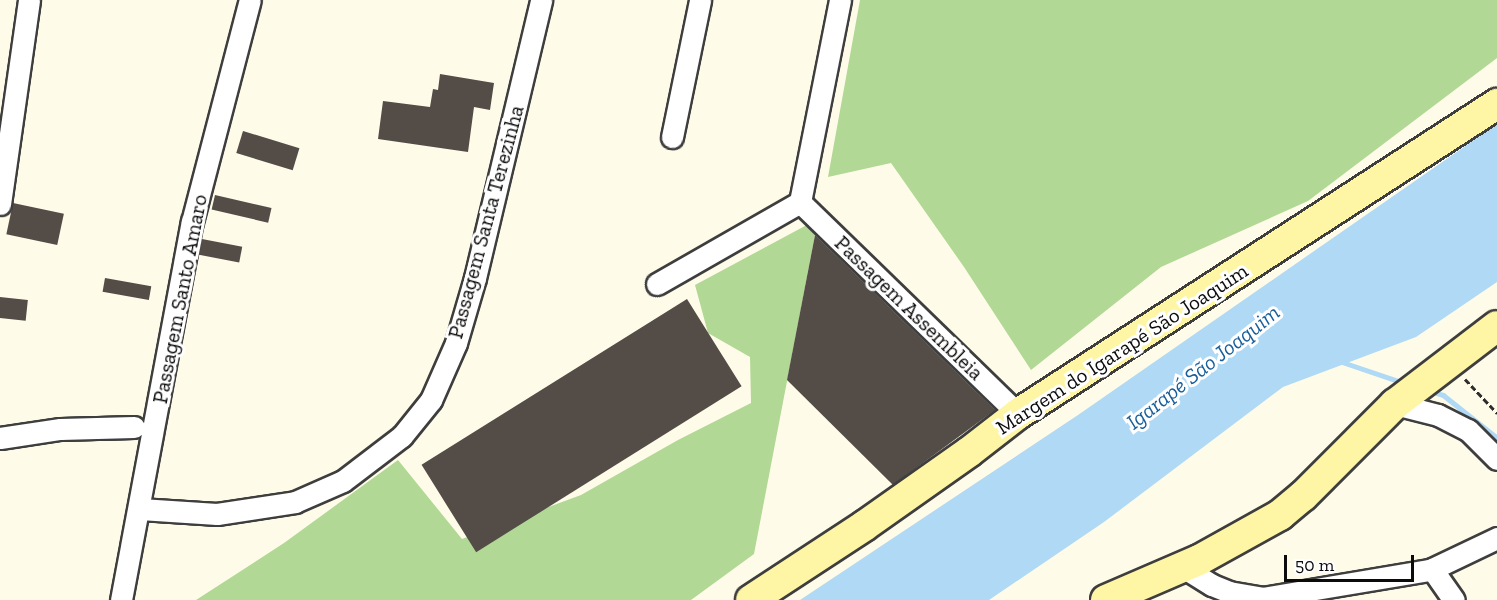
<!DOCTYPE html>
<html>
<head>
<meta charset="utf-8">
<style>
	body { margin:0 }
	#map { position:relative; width:1497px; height:600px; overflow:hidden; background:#fffbe9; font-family:"Zilla Slab",serif }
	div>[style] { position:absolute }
	.forest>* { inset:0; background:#b1d894 }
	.water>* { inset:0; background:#afd9f5 }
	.stream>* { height:5px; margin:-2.5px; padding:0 2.5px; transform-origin:2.5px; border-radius:2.5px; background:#afd9f5 }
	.building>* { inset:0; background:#534c47; transform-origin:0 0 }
	.path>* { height:3px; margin-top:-1.5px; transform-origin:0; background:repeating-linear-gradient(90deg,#2d2d2d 0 6px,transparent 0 9px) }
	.roads { filter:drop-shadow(2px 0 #3e3e3e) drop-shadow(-2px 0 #3e3e3e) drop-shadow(0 2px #3e3e3e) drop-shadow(0 -2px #3e3e3e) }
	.street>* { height:21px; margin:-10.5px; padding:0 10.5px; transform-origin:10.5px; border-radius:10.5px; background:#fff }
	.secondary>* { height:30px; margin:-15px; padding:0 15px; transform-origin:15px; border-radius:15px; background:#fef6a5 }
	span { translate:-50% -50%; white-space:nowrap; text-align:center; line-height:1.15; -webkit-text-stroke:6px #fff; paint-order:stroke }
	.street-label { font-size:21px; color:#0b0b0b }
	.water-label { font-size:22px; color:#175e9a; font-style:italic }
	.scale { position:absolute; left:1284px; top:555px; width:130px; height:27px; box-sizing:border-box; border:3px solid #0b0b0b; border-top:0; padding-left:8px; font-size:18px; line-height:21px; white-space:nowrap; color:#0b0b0b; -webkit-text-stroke:4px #fff; paint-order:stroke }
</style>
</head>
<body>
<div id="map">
	<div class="forest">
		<div style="clip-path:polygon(860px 0,1497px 0,1497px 58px,1308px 201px,1161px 267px,1031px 370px,964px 267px,891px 163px,828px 177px)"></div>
		<div style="clip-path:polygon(818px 219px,754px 554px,691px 600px,196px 600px,284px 543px,398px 460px,462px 539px,581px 495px,678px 440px,751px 403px,750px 357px,708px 333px,695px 285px)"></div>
	</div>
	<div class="water">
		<div style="clip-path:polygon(1497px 124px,1497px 282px,1416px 337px,1283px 387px,1104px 522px,989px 600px,800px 600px,1078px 415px)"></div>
	</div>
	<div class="stream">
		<div style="left:1339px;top:361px;width:69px;rotate:18.7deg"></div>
		<div style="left:1430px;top:391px;width:14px;rotate:17deg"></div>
		<div style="left:1443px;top:395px;width:69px;rotate:38.5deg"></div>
	</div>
	<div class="building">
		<div style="clip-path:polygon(440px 74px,494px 83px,490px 110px,474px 107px,468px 152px,378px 139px,383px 101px,430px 107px,433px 89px,438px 90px)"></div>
		<div style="left:243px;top:131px;width:59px;height:23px;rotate:17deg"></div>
		<div style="left:215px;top:195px;width:58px;height:15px;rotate:13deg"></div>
		<div style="left:13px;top:203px;width:52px;height:32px;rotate:12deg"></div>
		<div style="clip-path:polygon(815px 235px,995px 410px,893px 485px,787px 380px)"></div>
		<div style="left:202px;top:239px;width:41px;height:16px;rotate:11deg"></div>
		<div style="left:105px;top:278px;width:47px;height:14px;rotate:10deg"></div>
		<div style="left:0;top:297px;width:28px;height:21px;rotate:6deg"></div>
		<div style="left:687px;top:299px;width:103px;height:313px;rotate:58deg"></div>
	</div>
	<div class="path">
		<div style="left:1465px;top:379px;width:47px;rotate:46.7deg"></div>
	</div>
	<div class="roads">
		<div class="street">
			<div style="left:840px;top:0;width:206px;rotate:101.2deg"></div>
			<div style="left:800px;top:202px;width:304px;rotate:44.2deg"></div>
			<div style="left:672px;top:137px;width:140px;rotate:-78.4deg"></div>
			<div style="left:0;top:204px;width:206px;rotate:-81.9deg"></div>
			<div style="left:657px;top:284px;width:165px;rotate:-29.8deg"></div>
			<div style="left:1395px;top:404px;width:44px;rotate:14.3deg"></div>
			<div style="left:1438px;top:415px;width:34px;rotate:27deg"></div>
			<div style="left:1468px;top:430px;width:41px;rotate:45deg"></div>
			<div style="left:0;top:438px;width:61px;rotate:-8.5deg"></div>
			<div style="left:60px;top:429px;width:74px;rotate:-1.5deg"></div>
			<div style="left:140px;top:509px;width:77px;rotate:3.7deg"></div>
			<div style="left:217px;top:514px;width:79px;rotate:-8.7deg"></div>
			<div style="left:295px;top:502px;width:52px;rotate:-23.6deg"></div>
			<div style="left:343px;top:481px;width:74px;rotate:-37.3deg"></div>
			<div style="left:402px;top:436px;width:46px;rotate:-51.1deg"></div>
			<div style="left:431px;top:400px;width:62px;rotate:-66.3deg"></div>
			<div style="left:456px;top:343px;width:68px;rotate:-73.7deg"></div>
			<div style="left:475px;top:278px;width:286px;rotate:-76.6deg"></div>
			<div style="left:1183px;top:567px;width:34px;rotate:32deg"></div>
			<div style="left:1212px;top:585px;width:18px;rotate:22deg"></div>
			<div style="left:1229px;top:592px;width:34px;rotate:10deg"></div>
			<div style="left:1262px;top:598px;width:170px;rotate:-9.5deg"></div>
			<div style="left:1430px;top:570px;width:74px;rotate:-25.5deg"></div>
			<div style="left:1432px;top:569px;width:38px;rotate:55deg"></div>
			<div style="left:121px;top:600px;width:385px;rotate:-79.4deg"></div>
			<div style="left:192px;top:222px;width:229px;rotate:-75.4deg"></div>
		</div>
		<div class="secondary">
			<div style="left:751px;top:600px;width:135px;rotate:-33.2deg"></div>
			<div style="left:864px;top:526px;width:128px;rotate:-35.2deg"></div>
			<div style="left:969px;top:452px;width:62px;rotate:-37.8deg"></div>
			<div style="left:1018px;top:414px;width:571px;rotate:-32.91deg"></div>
			<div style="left:1106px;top:600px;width:101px;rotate:-23.3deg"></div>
			<div style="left:1199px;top:560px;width:93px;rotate:-29.1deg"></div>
			<div style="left:1280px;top:515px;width:30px;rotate:-40deg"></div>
			<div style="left:1303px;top:496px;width:130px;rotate:-45deg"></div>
			<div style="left:1395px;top:404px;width:128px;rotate:-37.4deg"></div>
		</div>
	</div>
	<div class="street-label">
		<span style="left:486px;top:222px;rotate:-75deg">Passagem Santa Terezinha</span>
		<span style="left:180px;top:299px;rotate:-79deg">Passagem Santo Amaro</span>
		<span style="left:909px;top:308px;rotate:44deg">Passagem Assembleia</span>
		<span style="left:1122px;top:349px;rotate:-33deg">Margem do Igarapé São Joaquim</span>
	</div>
	<div class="water-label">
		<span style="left:1203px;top:367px;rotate:-38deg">Igarapé São Joaquim</span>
	</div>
	<div class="scale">50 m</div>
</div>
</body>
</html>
